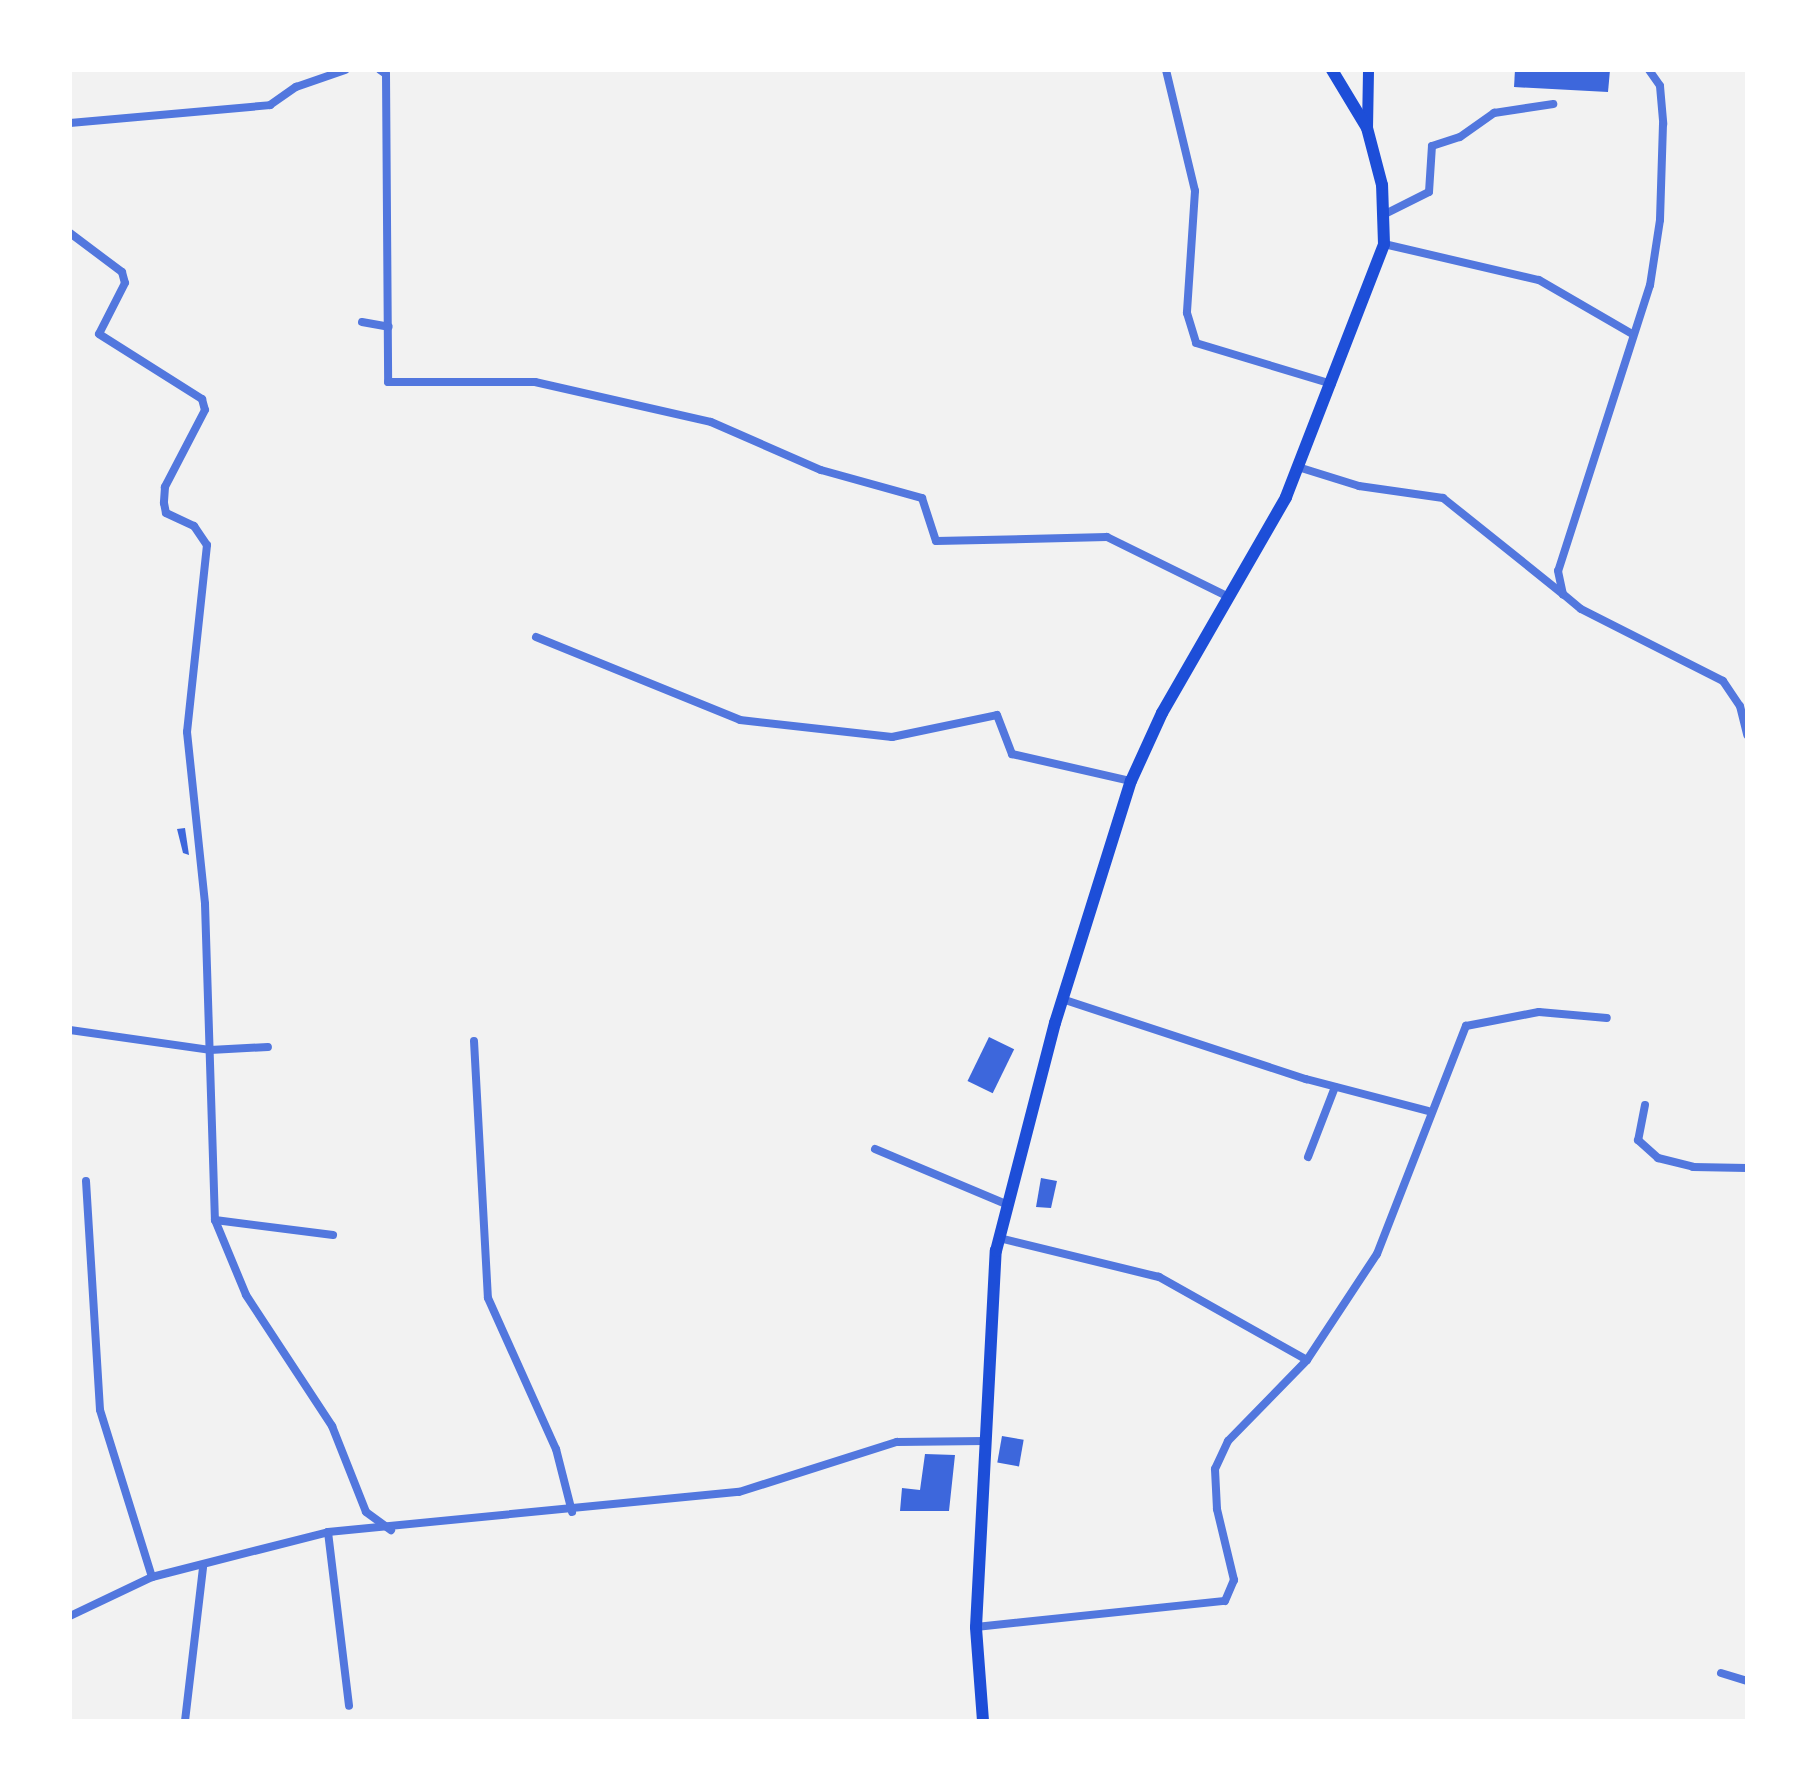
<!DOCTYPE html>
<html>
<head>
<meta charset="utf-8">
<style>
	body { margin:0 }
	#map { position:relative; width:1817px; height:1791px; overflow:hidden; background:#f2f2f2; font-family:"Archivo Narrow",sans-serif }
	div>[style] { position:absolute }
	.building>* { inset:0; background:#3d67dc; transform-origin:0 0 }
	.minor>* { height:8px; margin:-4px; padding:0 4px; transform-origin:4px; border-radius:4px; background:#5277de }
	.secondary>* { height:11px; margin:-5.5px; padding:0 5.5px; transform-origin:5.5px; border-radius:5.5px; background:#1d4ed8 }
	.primary>* { height:12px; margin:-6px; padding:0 6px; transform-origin:6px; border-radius:6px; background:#1d4ed8 }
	span { translate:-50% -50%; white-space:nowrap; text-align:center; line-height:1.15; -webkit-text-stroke:9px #fff; paint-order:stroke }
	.frame { position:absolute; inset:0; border:72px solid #fff; pointer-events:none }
</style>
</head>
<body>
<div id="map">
	<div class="building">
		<div style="clip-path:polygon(1515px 70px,1610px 70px,1608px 92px,1514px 87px)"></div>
		<div style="clip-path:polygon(185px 828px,189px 855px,183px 853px,177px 829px)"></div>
		<div style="left:989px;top:1037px;width:28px;height:49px;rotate:26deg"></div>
		<div style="clip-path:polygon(1041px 1178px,1057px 1181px,1051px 1208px,1036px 1207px)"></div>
		<div style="left:1002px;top:1436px;width:22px;height:27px;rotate:10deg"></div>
		<div style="clip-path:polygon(925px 1454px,955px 1455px,949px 1511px,900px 1511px,902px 1488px,920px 1490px)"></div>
	</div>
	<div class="minor">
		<div style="left:380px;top:70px;width:7px;rotate:34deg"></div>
		<div style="left:386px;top:74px;width:308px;rotate:89.6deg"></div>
		<div style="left:388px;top:382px;width:147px"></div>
		<div style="left:535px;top:382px;width:180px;rotate:12.8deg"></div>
		<div style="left:711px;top:422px;width:120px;rotate:23.6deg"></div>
		<div style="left:821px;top:470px;width:105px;rotate:15.5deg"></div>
		<div style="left:922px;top:498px;width:45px;rotate:72deg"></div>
		<div style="left:936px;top:541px;width:171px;rotate:-1.3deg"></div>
		<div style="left:1107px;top:537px;width:136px;rotate:26.2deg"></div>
		<div style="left:1166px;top:70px;width:124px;rotate:76.5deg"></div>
		<div style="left:1195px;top:191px;width:122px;rotate:93.8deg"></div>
		<div style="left:1187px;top:313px;width:31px;rotate:73deg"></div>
		<div style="left:1196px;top:343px;width:142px;rotate:16.8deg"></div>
		<div style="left:1649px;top:70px;width:19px;rotate:55deg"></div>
		<div style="left:1660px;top:86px;width:38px;rotate:85deg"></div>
		<div style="left:1663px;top:124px;width:96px;rotate:91.8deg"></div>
		<div style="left:1660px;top:220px;width:66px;rotate:98.7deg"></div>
		<div style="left:1650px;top:285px;width:300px;rotate:107.8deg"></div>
		<div style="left:1558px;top:571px;width:24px;rotate:78deg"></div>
		<div style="left:1563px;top:594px;width:23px;rotate:40deg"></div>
		<div style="left:1581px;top:609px;width:159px;rotate:26.9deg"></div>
		<div style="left:1723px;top:681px;width:30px;rotate:56deg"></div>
		<div style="left:1740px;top:706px;width:30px;rotate:76deg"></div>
		<div style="left:70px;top:123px;width:201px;rotate:-5.1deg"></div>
		<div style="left:270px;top:105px;width:32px;rotate:-35deg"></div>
		<div style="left:296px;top:87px;width:52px;rotate:-19.1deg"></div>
		<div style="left:1383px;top:215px;width:51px;rotate:-26.6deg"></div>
		<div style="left:1429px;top:192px;width:46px;rotate:-86.3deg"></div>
		<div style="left:1432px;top:146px;width:29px;rotate:-18deg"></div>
		<div style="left:1460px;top:137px;width:42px;rotate:-35.2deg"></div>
		<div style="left:1494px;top:113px;width:60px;rotate:-8.7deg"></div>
		<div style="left:70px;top:233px;width:65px;rotate:36.9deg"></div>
		<div style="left:122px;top:272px;width:11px;rotate:75deg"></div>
		<div style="left:125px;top:283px;width:57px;rotate:117deg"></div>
		<div style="left:99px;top:334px;width:122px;rotate:32.3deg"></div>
		<div style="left:202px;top:399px;width:11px;rotate:75deg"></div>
		<div style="left:205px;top:410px;width:87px;rotate:117.5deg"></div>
		<div style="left:165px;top:487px;width:16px;rotate:94deg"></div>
		<div style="left:164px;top:503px;width:10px;rotate:79deg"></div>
		<div style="left:166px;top:513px;width:31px;rotate:25deg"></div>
		<div style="left:194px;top:526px;width:23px;rotate:56deg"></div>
		<div style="left:207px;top:545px;width:188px;rotate:96.1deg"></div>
		<div style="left:187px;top:732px;width:173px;rotate:84deg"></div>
		<div style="left:205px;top:904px;width:316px;rotate:88.2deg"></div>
		<div style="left:215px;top:1220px;width:81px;rotate:67.5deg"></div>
		<div style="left:246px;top:1295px;width:157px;rotate:56.7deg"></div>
		<div style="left:332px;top:1426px;width:92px;rotate:68.4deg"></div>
		<div style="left:366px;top:1512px;width:31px;rotate:36deg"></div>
		<div style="left:1384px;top:244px;width:159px;rotate:13.1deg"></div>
		<div style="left:1539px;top:280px;width:108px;rotate:30.1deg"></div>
		<div style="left:362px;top:322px;width:27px;rotate:10deg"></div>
		<div style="left:1298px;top:467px;width:64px;rotate:17.3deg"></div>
		<div style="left:1359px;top:486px;width:85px;rotate:8.1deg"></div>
		<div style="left:1443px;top:498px;width:154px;rotate:38.7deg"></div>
		<div style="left:536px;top:637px;width:220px;rotate:22.1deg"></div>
		<div style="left:740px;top:720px;width:153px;rotate:6.4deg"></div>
		<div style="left:892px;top:737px;width:107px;rotate:-11.8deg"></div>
		<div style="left:997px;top:715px;width:42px;rotate:69deg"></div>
		<div style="left:1012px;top:754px;width:122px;rotate:12.8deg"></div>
		<div style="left:1062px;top:999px;width:257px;rotate:18.2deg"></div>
		<div style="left:1306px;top:1079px;width:126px;rotate:14.7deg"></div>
		<div style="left:70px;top:1030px;width:141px;rotate:8.1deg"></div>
		<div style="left:210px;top:1050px;width:58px;rotate:-3deg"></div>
		<div style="left:474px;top:1041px;width:257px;rotate:86.9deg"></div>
		<div style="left:488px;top:1298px;width:166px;rotate:65.8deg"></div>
		<div style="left:556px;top:1449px;width:65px;rotate:75.7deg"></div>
		<div style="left:1645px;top:1105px;width:36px;rotate:101deg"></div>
		<div style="left:1638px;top:1140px;width:27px;rotate:42deg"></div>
		<div style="left:1658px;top:1158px;width:36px;rotate:14deg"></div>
		<div style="left:1693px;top:1167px;width:54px;rotate:1.1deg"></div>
		<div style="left:875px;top:1149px;width:142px;rotate:22.8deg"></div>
		<div style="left:1308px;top:1157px;width:75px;rotate:-68.9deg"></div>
		<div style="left:86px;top:1181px;width:229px;rotate:86.5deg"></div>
		<div style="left:100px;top:1410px;width:175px;rotate:72.7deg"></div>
		<div style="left:215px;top:1220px;width:119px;rotate:7.2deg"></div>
		<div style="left:1307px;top:1360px;width:127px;rotate:-56.6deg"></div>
		<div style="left:1377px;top:1254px;width:245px;rotate:-68.7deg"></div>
		<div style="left:1466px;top:1026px;width:74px;rotate:-10.9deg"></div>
		<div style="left:1539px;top:1012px;width:68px;rotate:5deg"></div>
		<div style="left:328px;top:1532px;width:175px;rotate:83.1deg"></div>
		<div style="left:70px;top:1616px;width:91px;rotate:-25.4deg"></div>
		<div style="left:152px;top:1577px;width:182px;rotate:-14.3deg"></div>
		<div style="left:328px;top:1532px;width:413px;rotate:-5.6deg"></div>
		<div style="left:739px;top:1492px;width:166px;rotate:-17.6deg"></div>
		<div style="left:897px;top:1442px;width:87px;rotate:-0.7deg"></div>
		<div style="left:976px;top:1627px;width:250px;rotate:-6deg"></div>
		<div style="left:1225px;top:1601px;width:23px;rotate:-67deg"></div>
		<div style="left:1234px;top:1580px;width:73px;rotate:-103.5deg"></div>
		<div style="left:1217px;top:1509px;width:40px;rotate:-92.9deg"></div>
		<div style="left:1215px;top:1469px;width:31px;rotate:-65deg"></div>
		<div style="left:1228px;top:1441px;width:113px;rotate:-45.7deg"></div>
		<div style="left:1307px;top:1360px;width:170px;rotate:-150.7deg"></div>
		<div style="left:1159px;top:1277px;width:165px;rotate:-166.3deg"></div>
		<div style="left:1721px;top:1673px;width:27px;rotate:17deg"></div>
		<div style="left:185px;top:1721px;width:155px;rotate:-83.3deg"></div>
	</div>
	<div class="secondary">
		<div style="left:1367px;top:128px;width:58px;rotate:-89deg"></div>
	</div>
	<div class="primary">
		<div style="left:983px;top:1721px;width:94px;rotate:-94.3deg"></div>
		<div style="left:976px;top:1627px;width:377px;rotate:-87deg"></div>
		<div style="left:996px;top:1251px;width:236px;rotate:-75.5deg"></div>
		<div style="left:1055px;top:1023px;width:254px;rotate:-72.6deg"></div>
		<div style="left:1131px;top:781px;width:75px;rotate:-65.5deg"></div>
		<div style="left:1162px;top:713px;width:249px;rotate:-60.1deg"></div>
		<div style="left:1286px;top:497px;width:271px;rotate:-68.8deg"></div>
		<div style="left:1384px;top:244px;width:59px;rotate:-91.9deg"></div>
		<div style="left:1382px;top:185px;width:59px;rotate:-104.7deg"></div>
		<div style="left:1367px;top:128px;width:68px;rotate:-121.1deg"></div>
	</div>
	<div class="frame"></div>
</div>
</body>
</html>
